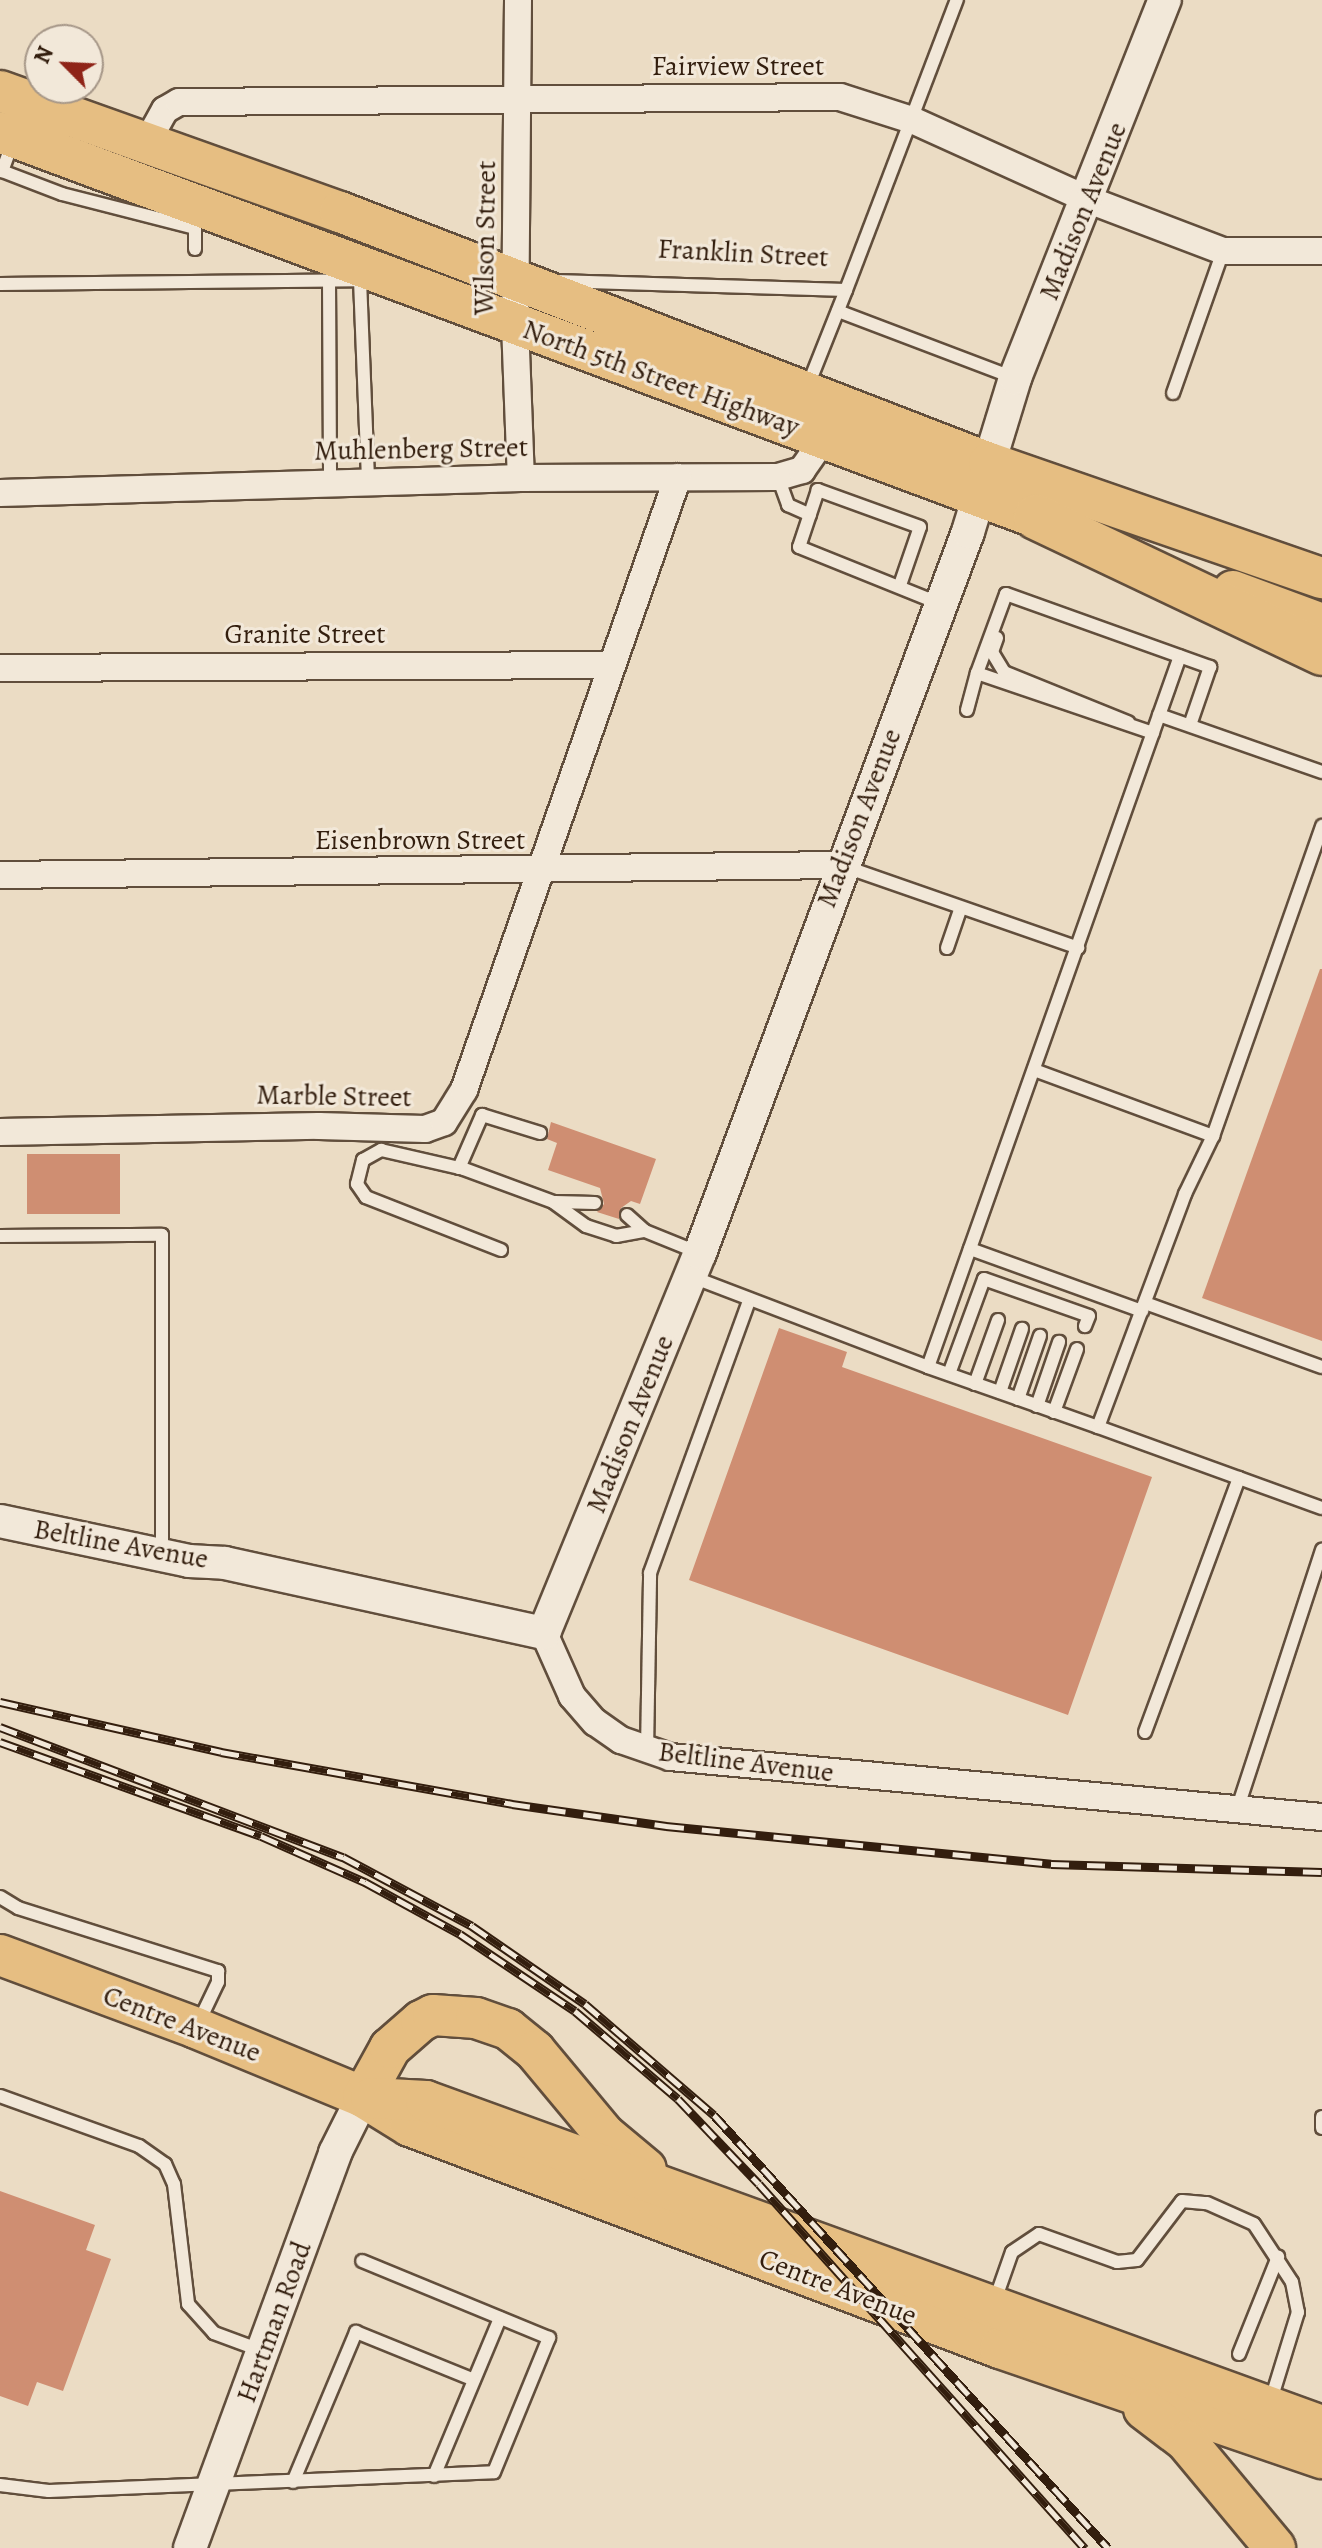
<!DOCTYPE html>
<html>
<head>
<meta charset="utf-8">
<style>
	body { margin:0 }
	#map { position:relative; width:1322px; height:2548px; overflow:hidden; background:#ebdcc4; font-family:Alegreya,serif }
	div>[style] { position:absolute }
	.building>* { inset:0; background:#cf8e72; transform-origin:0 0 }
	.roads { filter:drop-shadow(2px 0 #614e3c) drop-shadow(-2px 0 #614e3c) drop-shadow(0 2px #614e3c) drop-shadow(0 -2px #614e3c) }
	.service>* { height:12px; margin:-6px; padding:0 6px; transform-origin:6px; border-radius:6px; background:#f2e8d9 }
	.minor>* { height:26px; margin:-13px; padding:0 13px; transform-origin:13px; border-radius:13px; background:#f2e8d9 }
	.tertiary>* { height:32px; margin:-16px; padding:0 16px; transform-origin:16px; border-radius:16px; background:#f2e8d9 }
	.primary>* { height:40px; margin:-20px; padding:0 20px; transform-origin:20px; border-radius:20px; background:#e6be82 }
	.motorway>* { height:44px; margin:-22px; padding:0 22px; transform-origin:22px; border-radius:22px; background:#e6be82 }
	.rail>* { height:9px; margin-top:-4.5px; transform-origin:0; background:repeating-linear-gradient(90deg,#f2e8d9 0 18px,#331e0e 0 36px); box-sizing:border-box; border-block:2px solid #331e0e }
	span { translate:-50% -50%; white-space:nowrap; text-align:center; line-height:1.15; -webkit-text-stroke:6px #f2e8d9; paint-order:stroke }
	.street-label { font-size:28px; color:#331e0e }
	.north { position:absolute; left:24px; top:24px; width:80px; height:80px; box-sizing:border-box; background:#f2e8d9; border:2px solid #a69788; border-radius:50%; rotate:294deg; font-size:22px; font-weight:700; line-height:32px; text-align:center; color:#331e0e }
	.north::after { content:''; display:block; margin:auto; width:28px; height:36px; background:#8f2418; clip-path:polygon(50% 0,100% 100%,50% 72%,0 100%) }
</style>
</head>
<body>
<div id="map">
	<div class="building">
		<div style="clip-path:polygon(1320px 969px,1322px 969px,1322px 1341px,1202px 1298px)"></div>
		<div style="clip-path:polygon(551px 1122px,656px 1159px,640px 1204px,631px 1201px,621px 1208px,619px 1219px,597px 1212px,604px 1204px,600px 1188px,548px 1170px,557px 1143px,547px 1139px)"></div>
		<div style="left:120px;top:1154px;width:60px;height:93px;rotate:90deg"></div>
		<div style="clip-path:polygon(779px 1328px,847px 1352px,842px 1367px,1152px 1477px,1068px 1715px,689px 1580px)"></div>
		<div style="clip-path:polygon(0 2191px,95px 2225px,86px 2250px,111px 2259px,63px 2391px,37px 2382px,28px 2406px,0 2396px)"></div>
	</div>
	<div class="roads">
		<div class="service">
			<div style="left:12px;top:144px;width:29px;rotate:110deg"></div>
			<div style="left:2px;top:171px;width:64px;rotate:21deg"></div>
			<div style="left:62px;top:194px;width:137px;rotate:14.3deg"></div>
			<div style="left:195px;top:228px;width:21px;rotate:90deg"></div>
			<div style="left:329px;top:280px;width:203px;rotate:89.7deg"></div>
			<div style="left:360px;top:280px;width:202px;rotate:87.7deg"></div>
			<div style="left:556px;top:281px;width:290px;rotate:1.8deg"></div>
			<div style="left:846px;top:290px;width:311px;rotate:-69.1deg"></div>
			<div style="left:0;top:284px;width:357px;rotate:-0.6deg"></div>
			<div style="left:838px;top:311px;width:188px;rotate:20.8deg"></div>
			<div style="left:807px;top:388px;width:105px;rotate:-68.3deg"></div>
			<div style="left:1173px;top:393px;width:151px;rotate:-70.6deg"></div>
			<div style="left:778px;top:477px;width:30px;rotate:70deg"></div>
			<div style="left:788px;top:505px;width:24px;rotate:24deg"></div>
			<div style="left:900px;top:585px;width:61px;rotate:-71deg"></div>
			<div style="left:920px;top:527px;width:109px;rotate:-160.1deg"></div>
			<div style="left:818px;top:490px;width:60px;rotate:108.4deg"></div>
			<div style="left:799px;top:547px;width:153px;rotate:21.9deg"></div>
			<div style="left:997px;top:638px;width:15px;rotate:110deg"></div>
			<div style="left:992px;top:652px;width:23px;rotate:59deg"></div>
			<div style="left:1004px;top:672px;width:134px;rotate:22deg"></div>
			<div style="left:967px;top:710px;width:38px;rotate:-75deg"></div>
			<div style="left:1159px;top:715px;width:173px;rotate:19.3deg"></div>
			<div style="left:1153px;top:733px;width:186px;rotate:-161.2deg"></div>
			<div style="left:977px;top:673px;width:84px;rotate:-69.8deg"></div>
			<div style="left:1006px;top:594px;width:217px;rotate:19.7deg"></div>
			<div style="left:1210px;top:667px;width:61px;rotate:109deg"></div>
			<div style="left:846px;top:867px;width:246px;rotate:19.2deg"></div>
			<div style="left:947px;top:948px;width:40px;rotate:-71.1deg"></div>
			<div style="left:1034px;top:1070px;width:191px;rotate:20.2deg"></div>
			<div style="left:459px;top:1168px;width:58px;rotate:-66.5deg"></div>
			<div style="left:482px;top:1115px;width:61px;rotate:17.2deg"></div>
			<div style="left:555px;top:1202px;width:40px;rotate:1.4deg"></div>
			<div style="left:627px;top:1215px;width:24px;rotate:42deg"></div>
			<div style="left:645px;top:1231px;width:56px;rotate:22deg"></div>
			<div style="left:0;top:1236px;width:162px;rotate:-0.4deg"></div>
			<div style="left:162px;top:1235px;width:317px;rotate:90deg"></div>
			<div style="left:970px;top:1249px;width:183px;rotate:19.8deg"></div>
			<div style="left:501px;top:1250px;width:145px;rotate:-158.6deg"></div>
			<div style="left:366px;top:1197px;width:16px;rotate:-125deg"></div>
			<div style="left:357px;top:1184px;width:25px;rotate:-76deg"></div>
			<div style="left:363px;top:1160px;width:21px;rotate:-29deg"></div>
			<div style="left:381px;top:1150px;width:85px;rotate:12.9deg"></div>
			<div style="left:464px;top:1169px;width:95px;rotate:20.3deg"></div>
			<div style="left:553px;top:1202px;width:41px;rotate:36deg"></div>
			<div style="left:586px;top:1226px;width:32px;rotate:18deg"></div>
			<div style="left:616px;top:1236px;width:29px;rotate:-10deg"></div>
			<div style="left:690px;top:1276px;width:255px;rotate:20.9deg"></div>
			<div style="left:928px;top:1367px;width:754px;rotate:-70.48deg"></div>
			<div style="left:1145px;top:1303px;width:188px;rotate:19.9deg"></div>
			<div style="left:928px;top:1367px;width:180px;rotate:19.4deg"></div>
			<div style="left:1098px;top:1427px;width:249px;rotate:-69.5deg"></div>
			<div style="left:1185px;top:1194px;width:64px;rotate:-64.2deg"></div>
			<div style="left:1213px;top:1136px;width:329px;rotate:-70.6deg"></div>
			<div style="left:949px;top:1374px;width:101px;rotate:-69.8deg"></div>
			<div style="left:984px;top:1279px;width:111px;rotate:19.4deg"></div>
			<div style="left:1089px;top:1316px;width:11px;rotate:112deg"></div>
			<div style="left:975px;top:1384px;width:68px;rotate:-70.2deg"></div>
			<div style="left:1000px;top:1392px;width:67px;rotate:-70.8deg"></div>
			<div style="left:1018px;top:1399px;width:67px;rotate:-70.8deg"></div>
			<div style="left:1037px;top:1406px;width:68px;rotate:-71deg"></div>
			<div style="left:1054px;top:1412px;width:67px;rotate:-69.9deg"></div>
			<div style="left:1098px;top:1427px;width:238px;rotate:19.9deg"></div>
			<div style="left:1145px;top:1732px;width:271px;rotate:-69.7deg"></div>
			<div style="left:647px;top:1751px;width:178px;rotate:-89deg"></div>
			<div style="left:650px;top:1573px;width:289px;rotate:-70deg"></div>
			<div style="left:1237px;top:1810px;width:274px;rotate:-71.9deg"></div>
			<div style="left:0;top:1897px;width:21px;rotate:31deg"></div>
			<div style="left:18px;top:1908px;width:210px;rotate:17.5deg"></div>
			<div style="left:218px;top:1971px;width:11px;rotate:90deg"></div>
			<div style="left:218px;top:1982px;width:47px;rotate:115.5deg"></div>
			<div style="left:0;top:2096px;width:148px;rotate:19.8deg"></div>
			<div style="left:139px;top:2146px;width:32px;rotate:35deg"></div>
			<div style="left:165px;top:2164px;width:22px;rotate:66deg"></div>
			<div style="left:174px;top:2184px;width:121px;rotate:83.3deg"></div>
			<div style="left:188px;top:2304px;width:39px;rotate:48deg"></div>
			<div style="left:214px;top:2333px;width:49px;rotate:20.3deg"></div>
			<div style="left:1322px;top:2117px;width:11px;rotate:90deg"></div>
			<div style="left:994px;top:2303px;width:54px;rotate:-70.6deg"></div>
			<div style="left:1012px;top:2252px;width:32px;rotate:-34deg"></div>
			<div style="left:1039px;top:2234px;width:83px;rotate:19.7deg"></div>
			<div style="left:1117px;top:2262px;width:20px;rotate:-6deg"></div>
			<div style="left:1137px;top:2260px;width:74px;rotate:-52.7deg"></div>
			<div style="left:1182px;top:2201px;width:25px;rotate:5deg"></div>
			<div style="left:1207px;top:2203px;width:51px;rotate:24.1deg"></div>
			<div style="left:1254px;top:2224px;width:69px;rotate:56.8deg"></div>
			<div style="left:1292px;top:2282px;width:31px;rotate:79deg"></div>
			<div style="left:1298px;top:2312px;width:92px;rotate:107.1deg"></div>
			<div style="left:1239px;top:2354px;width:105px;rotate:-68.1deg"></div>
			<div style="left:434px;top:2476px;width:171px;rotate:-67.3deg"></div>
			<div style="left:293px;top:2482px;width:163px;rotate:-67.2deg"></div>
			<div style="left:356px;top:2332px;width:127px;rotate:22.1deg"></div>
			<div style="left:0;top:2485px;width:49px;rotate:7deg"></div>
			<div style="left:49px;top:2491px;width:445px;rotate:-2.4deg"></div>
			<div style="left:494px;top:2472px;width:145px;rotate:-67.7deg"></div>
			<div style="left:549px;top:2338px;width:202px;rotate:-157.6deg"></div>
		</div>
		<div class="minor">
			<div style="left:518px;top:0;width:324px;rotate:90.5deg"></div>
			<div style="left:515px;top:324px;width:154px;rotate:87.8deg"></div>
			<div style="left:146px;top:144px;width:39px;rotate:-61deg"></div>
			<div style="left:165px;top:110px;width:16px;rotate:-30deg"></div>
			<div style="left:179px;top:102px;width:661px;rotate:-0.43deg"></div>
			<div style="left:840px;top:97px;width:76px;rotate:17.7deg"></div>
			<div style="left:912px;top:120px;width:194px;rotate:24.3deg"></div>
			<div style="left:1089px;top:200px;width:143px;rotate:20.8deg"></div>
			<div style="left:1223px;top:251px;width:99px"></div>
			<div style="left:0;top:493px;width:521px;rotate:-1.65deg"></div>
			<div style="left:521px;top:478px;width:257px;rotate:-0.2deg"></div>
			<div style="left:778px;top:477px;width:25px;rotate:-16deg"></div>
			<div style="left:802px;top:470px;width:39px;rotate:-55deg"></div>
			<div style="left:0;top:668px;width:611px;rotate:-0.28deg"></div>
			<div style="left:0;top:875px;width:841px;rotate:-0.68deg"></div>
			<div style="left:0;top:1132px;width:319px;rotate:-1.1deg"></div>
			<div style="left:319px;top:1126px;width:106px;rotate:1.6deg"></div>
			<div style="left:425px;top:1129px;width:20px;rotate:-20deg"></div>
			<div style="left:444px;top:1122px;width:38px;rotate:-58deg"></div>
			<div style="left:464px;top:1090px;width:649px;rotate:-70.76deg"></div>
			<div style="left:544px;top:1633px;width:69px;rotate:66deg"></div>
			<div style="left:572px;top:1696px;width:35px;rotate:49deg"></div>
			<div style="left:595px;top:1722px;width:32px;rotate:35deg"></div>
			<div style="left:621px;top:1740px;width:52px;rotate:19.1deg"></div>
			<div style="left:670px;top:1757px;width:655px;rotate:5.26deg"></div>
		</div>
		<div class="tertiary">
			<div style="left:0;top:1521px;width:193px;rotate:11.9deg"></div>
			<div style="left:189px;top:1561px;width:36px;rotate:3deg"></div>
			<div style="left:225px;top:1563px;width:327px;rotate:12.4deg"></div>
			<div style="left:544px;top:1633px;width:411px;rotate:-67.7deg"></div>
			<div style="left:700px;top:1253px;width:769px;rotate:-69.61deg"></div>
			<div style="left:968px;top:532px;width:161px;rotate:-73deg"></div>
			<div style="left:1015px;top:378px;width:407px;rotate:-68.4deg"></div>
			<div style="left:190px;top:2548px;width:421px;rotate:-69.8deg"></div>
			<div style="left:335px;top:2153px;width:63px;rotate:-63.4deg"></div>
		</div>
		<div class="primary">
			<div style="left:0;top:91px;width:361px;rotate:19.6deg"></div>
			<div style="left:340px;top:212px;width:696px;rotate:21.14deg"></div>
			<div style="left:989px;top:463px;width:352px;rotate:19.1deg"></div>
			<div style="left:0;top:132px;width:1135px;rotate:20.41deg"></div>
			<div style="left:1233px;top:591px;width:95px;rotate:20.3deg"></div>
			<div style="left:0;top:1955px;width:209px;rotate:20.4deg"></div>
			<div style="left:196px;top:2028px;width:181px;rotate:22.4deg"></div>
			<div style="left:363px;top:2097px;width:55px;rotate:31.7deg"></div>
			<div style="left:410px;top:2126px;width:630px;rotate:20.62deg"></div>
			<div style="left:1000px;top:2348px;width:340px;rotate:18.9deg"></div>
			<div style="left:363px;top:2097px;width:56px;rotate:-61.1deg"></div>
			<div style="left:390px;top:2048px;width:41px;rotate:-41.1deg"></div>
			<div style="left:421px;top:2021px;width:13px;rotate:-27deg"></div>
			<div style="left:433px;top:2015px;width:43px;rotate:4deg"></div>
			<div style="left:476px;top:2018px;width:34px;rotate:19deg"></div>
			<div style="left:508px;top:2029px;width:35px;rotate:39deg"></div>
			<div style="left:535px;top:2051px;width:109px;rotate:50.2deg"></div>
			<div style="left:605px;top:2135px;width:53px;rotate:39.7deg"></div>
			<div style="left:371px;top:2098px;width:55px;rotate:3.1deg"></div>
			<div style="left:426px;top:2101px;width:953px;rotate:19.94deg"></div>
			<div style="left:1144px;top:2409px;width:53px;rotate:37.3deg"></div>
			<div style="left:1186px;top:2441px;width:139px;rotate:50.2deg"></div>
		</div>
		<div class="motorway">
			<div style="left:1036px;top:517px;width:317px;rotate:25.4deg"></div>
		</div>
	</div>
	<div class="rail">
		<div style="left:0;top:1702px;width:227px;rotate:12.7deg"></div>
		<div style="left:221px;top:1752px;width:296px;rotate:10.1deg"></div>
		<div style="left:512px;top:1804px;width:156px;rotate:8.1deg"></div>
		<div style="left:666px;top:1826px;width:387px;rotate:5.6deg"></div>
		<div style="left:1051px;top:1864px;width:271px;rotate:1.7deg"></div>
		<div style="left:0;top:1727px;width:367px;rotate:20.8deg"></div>
		<div style="left:343px;top:1857px;width:146px;rotate:28.1deg"></div>
		<div style="left:472px;top:1926px;width:137px;rotate:34.6deg"></div>
		<div style="left:585px;top:2004px;width:170px;rotate:40.7deg"></div>
		<div style="left:714px;top:2115px;width:585px;rotate:47.7deg"></div>
		<div style="left:0;top:1742px;width:277px;rotate:19.8deg"></div>
		<div style="left:261px;top:1836px;width:114px;rotate:23.9deg"></div>
		<div style="left:365px;top:1882px;width:108px;rotate:28.7deg"></div>
		<div style="left:460px;top:1934px;width:138px;rotate:33.8deg"></div>
		<div style="left:575px;top:2011px;width:135px;rotate:40.5deg"></div>
		<div style="left:678px;top:2099px;width:117px;rotate:46.4deg"></div>
		<div style="left:759px;top:2184px;width:489px;rotate:48.2deg"></div>
	</div>
	<div class="street-label">
		<span style="left:738px;top:66px">Fairview Street</span>
		<span style="left:1083px;top:211px;rotate:-68deg">Madison Avenue</span>
		<span style="left:485px;top:238px;rotate:-89deg">Wilson Street</span>
		<span style="left:743px;top:253px;rotate:3deg">Franklin Street</span>
		<span style="left:661px;top:378px;rotate:20deg">North 5th Street Highway</span>
		<span style="left:421px;top:449px;rotate:-1deg">Muhlenberg Street</span>
		<span style="left:305px;top:634px">Granite Street</span>
		<span style="left:859px;top:818px;rotate:-69deg">Madison Avenue</span>
		<span style="left:420px;top:840px">Eisenbrown Street</span>
		<span style="left:334px;top:1096px;rotate:1deg">Marble Street</span>
		<span style="left:630px;top:1424px;rotate:-68deg">Madison Avenue</span>
		<span style="left:121px;top:1544px;rotate:10deg">Beltline Avenue</span>
		<span style="left:746px;top:1762px;rotate:7deg">Beltline Avenue</span>
		<span style="left:182px;top:2024px;rotate:21deg">Centre Avenue</span>
		<span style="left:838px;top:2287px;rotate:21deg">Centre Avenue</span>
		<span style="left:274px;top:2322px;rotate:-70deg">Hartman Road</span>
	</div>
	<div class="north">N</div>
</div>
</body>
</html>
